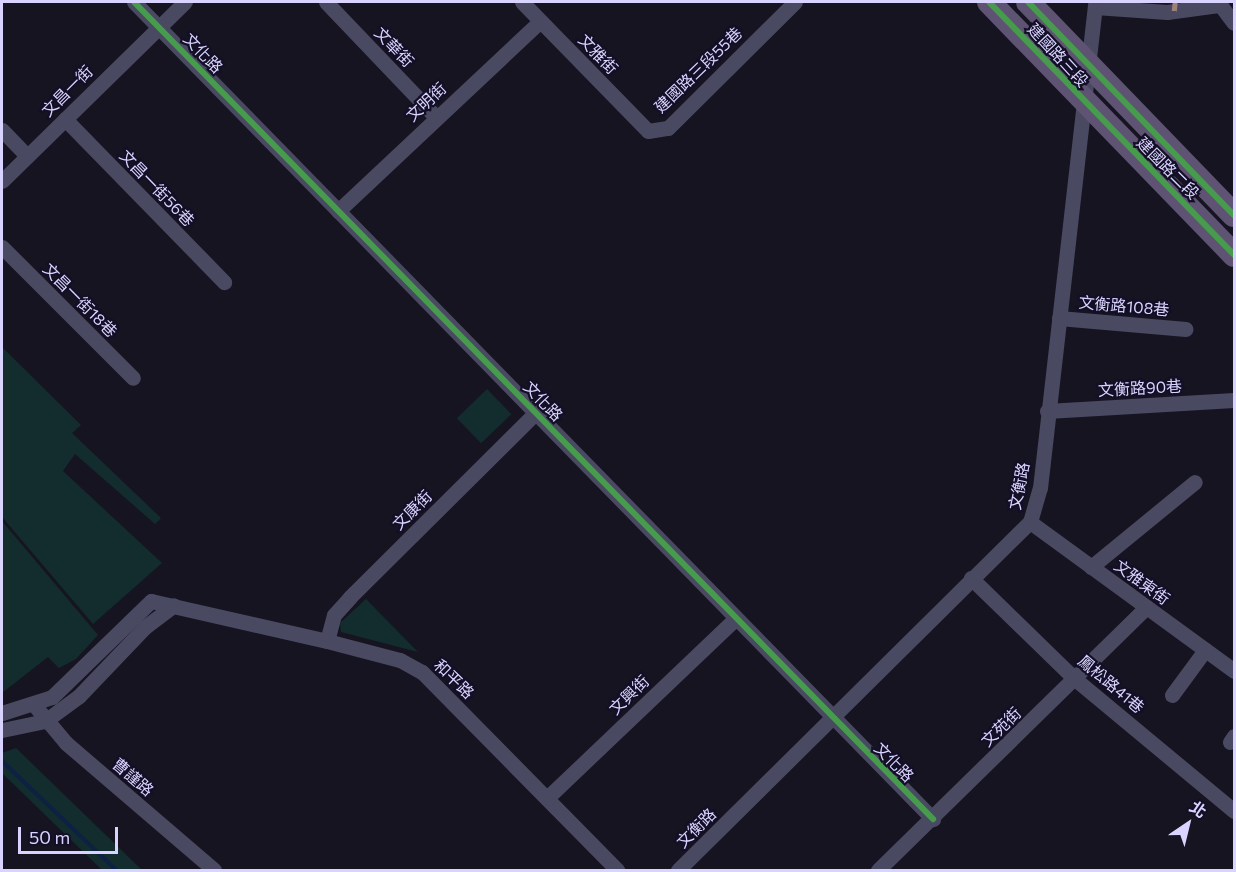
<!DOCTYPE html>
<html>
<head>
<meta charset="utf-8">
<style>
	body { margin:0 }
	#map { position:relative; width:1236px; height:872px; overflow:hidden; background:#161421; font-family:Commissioner,"Noto Sans TC",sans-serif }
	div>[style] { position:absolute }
	.green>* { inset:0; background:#132c2d; transform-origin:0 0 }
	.stream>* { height:4px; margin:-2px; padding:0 2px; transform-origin:2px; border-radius:2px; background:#0d2144 }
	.minor>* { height:15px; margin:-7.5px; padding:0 7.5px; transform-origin:7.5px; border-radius:7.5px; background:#4a4962 }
	.primary>* { height:24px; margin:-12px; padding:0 12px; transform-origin:12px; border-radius:12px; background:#5e5373 }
	.quiet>* { height:4.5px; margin-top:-2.25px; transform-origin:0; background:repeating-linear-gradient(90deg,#9e8076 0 9px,transparent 0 13.5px) }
	.cycleway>* { height:6px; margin:-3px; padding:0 3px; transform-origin:3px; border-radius:3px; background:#469c4c }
	span { translate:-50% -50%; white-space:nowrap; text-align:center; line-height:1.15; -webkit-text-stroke:4.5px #130f26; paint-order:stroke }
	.street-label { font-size:16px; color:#d9d4ff }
	.frame { position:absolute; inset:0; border:3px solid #d9d4ff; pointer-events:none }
	.north { position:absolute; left:1158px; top:794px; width:60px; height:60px; -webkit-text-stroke:4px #130f26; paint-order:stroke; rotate:35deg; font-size:16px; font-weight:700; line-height:24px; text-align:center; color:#d9d4ff }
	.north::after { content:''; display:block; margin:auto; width:21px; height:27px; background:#d9d4ff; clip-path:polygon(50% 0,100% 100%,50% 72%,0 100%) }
	.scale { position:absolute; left:18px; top:827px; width:100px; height:27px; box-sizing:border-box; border:3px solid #d9d4ff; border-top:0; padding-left:8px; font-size:18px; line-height:21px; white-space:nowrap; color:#d9d4ff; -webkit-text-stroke:4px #130f26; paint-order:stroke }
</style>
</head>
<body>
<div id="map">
	<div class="green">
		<div style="clip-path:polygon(2px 347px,81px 425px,72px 433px,161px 518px,155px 524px,75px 454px,63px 471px,162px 563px,93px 624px,2px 517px)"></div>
		<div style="left:487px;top:389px;width:35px;height:42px;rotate:46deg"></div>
		<div style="clip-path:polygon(2px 521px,98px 635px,76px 659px,59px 668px,48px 657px,2px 693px)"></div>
		<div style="clip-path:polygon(366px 599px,418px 652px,341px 632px,340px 623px)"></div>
		<div style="clip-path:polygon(16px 748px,142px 870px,102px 870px,2px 773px,2px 753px)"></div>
	</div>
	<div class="stream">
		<div style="left:2px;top:761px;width:158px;rotate:43.7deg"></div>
	</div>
	<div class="minor">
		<div style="left:134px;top:2px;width:1143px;rotate:45.64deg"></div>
		<div style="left:326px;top:2px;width:159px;rotate:46.3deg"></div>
		<div style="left:522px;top:2px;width:180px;rotate:45.7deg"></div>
		<div style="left:648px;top:131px;width:20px;rotate:-9deg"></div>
		<div style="left:668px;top:128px;width:179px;rotate:-44.8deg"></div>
		<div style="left:1218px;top:2px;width:26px;rotate:53deg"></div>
		<div style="left:1095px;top:7px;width:72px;rotate:4deg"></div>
		<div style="left:1167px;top:12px;width:52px;rotate:-7.7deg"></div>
		<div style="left:65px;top:119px;width:228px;rotate:45.7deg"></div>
		<div style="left:2px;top:130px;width:36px;rotate:46deg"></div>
		<div style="left:2px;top:181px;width:256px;rotate:-44.4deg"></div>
		<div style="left:338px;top:211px;width:277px;rotate:-43.2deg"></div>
		<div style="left:2px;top:247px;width:185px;rotate:45deg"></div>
		<div style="left:1059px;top:318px;width:127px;rotate:5deg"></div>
		<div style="left:1047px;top:411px;width:187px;rotate:-3.4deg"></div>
		<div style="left:1030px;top:522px;width:253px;rotate:36.1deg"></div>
		<div style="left:1091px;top:567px;width:134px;rotate:-39.3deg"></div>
		<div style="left:971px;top:578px;width:145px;rotate:44.2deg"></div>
		<div style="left:1075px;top:679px;width:207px;rotate:39.7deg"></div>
		<div style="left:327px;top:641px;width:27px;rotate:-75deg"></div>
		<div style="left:334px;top:615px;width:24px;rotate:-48deg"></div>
		<div style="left:350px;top:597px;width:261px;rotate:-44.8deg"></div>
		<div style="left:1172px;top:695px;width:56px;rotate:-53.7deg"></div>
		<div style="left:35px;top:706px;width:48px;rotate:50deg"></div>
		<div style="left:66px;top:743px;width:195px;rotate:40.6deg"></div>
		<div style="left:2px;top:713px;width:52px;rotate:-17.7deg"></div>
		<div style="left:52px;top:697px;width:138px;rotate:-44.1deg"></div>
		<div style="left:151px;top:601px;width:180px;rotate:12.8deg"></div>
		<div style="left:327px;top:641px;width:75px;rotate:14.6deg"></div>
		<div style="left:400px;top:660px;width:25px;rotate:29deg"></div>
		<div style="left:422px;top:672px;width:278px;rotate:45.4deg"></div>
		<div style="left:45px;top:721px;width:42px;rotate:-36.3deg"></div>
		<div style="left:79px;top:696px;width:95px;rotate:-46.3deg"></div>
		<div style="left:145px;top:627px;width:36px;rotate:-37deg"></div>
		<div style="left:2px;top:730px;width:44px;rotate:-11.8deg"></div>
		<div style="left:1230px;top:742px;width:7px;rotate:-56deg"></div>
		<div style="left:547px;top:798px;width:261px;rotate:-43.6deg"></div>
		<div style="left:678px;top:870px;width:495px;rotate:-44.7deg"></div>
		<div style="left:1030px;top:522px;width:35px;rotate:-74deg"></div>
		<div style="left:1040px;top:488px;width:489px;rotate:-83.5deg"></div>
		<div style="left:878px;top:870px;width:376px;rotate:-44.4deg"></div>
	</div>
	<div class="primary">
		<div style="left:989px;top:2px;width:352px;rotate:45.9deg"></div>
		<div style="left:1028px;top:2px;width:296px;rotate:46deg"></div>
	</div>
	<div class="quiet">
		<div style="left:1174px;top:11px;width:9px;rotate:-84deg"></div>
	</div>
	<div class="cycleway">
		<div style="left:134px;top:2px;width:1143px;rotate:45.64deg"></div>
		<div style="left:989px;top:2px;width:352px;rotate:45.9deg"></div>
		<div style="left:1028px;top:2px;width:296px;rotate:46deg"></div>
	</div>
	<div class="street-label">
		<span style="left:394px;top:47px;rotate:46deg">文華街</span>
		<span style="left:203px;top:53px;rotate:46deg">文化路</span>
		<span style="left:598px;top:54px;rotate:46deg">文雅街</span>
		<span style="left:1058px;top:55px;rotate:47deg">建國路三段</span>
		<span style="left:698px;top:70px;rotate:-44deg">建國路三段55巷</span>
		<span style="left:67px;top:91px;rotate:-45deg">文昌一街</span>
		<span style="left:426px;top:102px;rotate:-43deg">文明街</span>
		<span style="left:1168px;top:168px;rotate:45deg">建國路二段</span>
		<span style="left:157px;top:188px;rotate:46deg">文昌一街56巷</span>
		<span style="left:80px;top:300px;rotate:45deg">文昌一街18巷</span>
		<span style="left:1124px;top:306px;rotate:5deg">文衡路108巷</span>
		<span style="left:1140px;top:388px;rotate:-3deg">文衡路90巷</span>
		<span style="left:543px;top:401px;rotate:46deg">文化路</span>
		<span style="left:1019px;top:486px;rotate:-79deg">文衡路</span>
		<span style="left:412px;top:510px;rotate:-45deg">文康街</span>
		<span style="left:1142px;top:582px;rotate:36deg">文雅東街</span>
		<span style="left:454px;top:679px;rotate:44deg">和平路</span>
		<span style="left:1111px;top:684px;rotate:40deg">鳳松路41巷</span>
		<span style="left:629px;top:695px;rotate:-44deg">文興街</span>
		<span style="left:1001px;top:727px;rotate:-44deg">文苑街</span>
		<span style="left:894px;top:762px;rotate:45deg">文化路</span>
		<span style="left:133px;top:777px;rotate:41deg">曹謹路</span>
		<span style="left:696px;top:828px;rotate:-45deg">文衡路</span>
	</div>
	<div class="frame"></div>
	<div class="north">北</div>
	<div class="scale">50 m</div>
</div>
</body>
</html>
